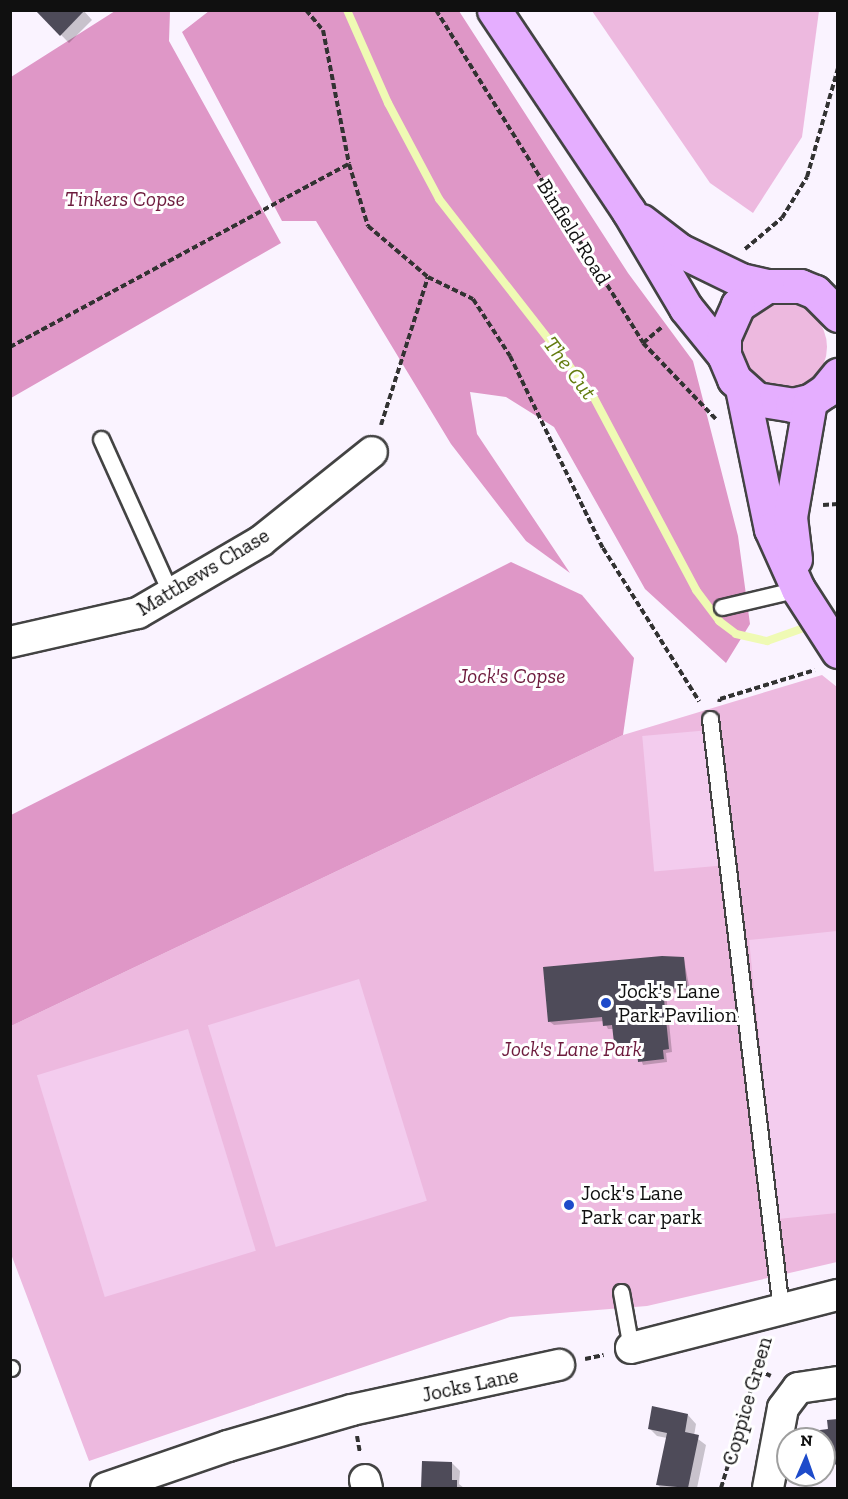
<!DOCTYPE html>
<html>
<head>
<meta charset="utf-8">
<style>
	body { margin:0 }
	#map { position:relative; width:848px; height:1499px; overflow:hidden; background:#faf3ff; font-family:"Zilla Slab",serif }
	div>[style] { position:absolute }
	.green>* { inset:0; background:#edb9df }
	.round { border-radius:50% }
	.forest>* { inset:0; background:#df97c7 }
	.pitch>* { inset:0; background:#f3ccee; transform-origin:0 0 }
	.shadow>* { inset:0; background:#0003 }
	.stream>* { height:8px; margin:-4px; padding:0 4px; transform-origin:4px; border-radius:4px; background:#effab4 }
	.building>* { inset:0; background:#4e4b59 }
	.path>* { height:4px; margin-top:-2px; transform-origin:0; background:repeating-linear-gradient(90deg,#323232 0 6px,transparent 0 9px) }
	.roads { filter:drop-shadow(2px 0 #434343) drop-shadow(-2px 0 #434343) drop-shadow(0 2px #434343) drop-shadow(0 -2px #434343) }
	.service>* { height:15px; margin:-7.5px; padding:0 7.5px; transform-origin:7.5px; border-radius:7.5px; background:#fff }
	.minor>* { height:30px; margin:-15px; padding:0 15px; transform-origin:15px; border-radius:15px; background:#fff }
	.secondary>* { height:33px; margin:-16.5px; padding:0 16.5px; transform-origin:16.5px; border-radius:16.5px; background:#e5aeff }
	.dots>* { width:16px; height:16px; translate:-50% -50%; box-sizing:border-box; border:3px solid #fff; border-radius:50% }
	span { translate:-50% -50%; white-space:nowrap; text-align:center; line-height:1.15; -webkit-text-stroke:6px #fff; paint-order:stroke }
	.park-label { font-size:21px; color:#6d1b3d; font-style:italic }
	.street-label { font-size:21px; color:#101010 }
	.poi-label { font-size:21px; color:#101010 }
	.left { translate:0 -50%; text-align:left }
	.water-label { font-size:22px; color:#647d10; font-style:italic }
	.frame { position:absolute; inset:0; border:12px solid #101010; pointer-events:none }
	.north { position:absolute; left:776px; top:1427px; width:60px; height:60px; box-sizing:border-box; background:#fff; border:2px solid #9f9f9f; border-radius:50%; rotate:2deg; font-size:16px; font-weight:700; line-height:24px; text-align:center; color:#101010 }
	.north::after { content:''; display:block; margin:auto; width:21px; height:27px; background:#1e4bca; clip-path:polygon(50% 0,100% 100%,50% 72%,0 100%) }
</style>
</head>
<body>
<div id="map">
	<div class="green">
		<div style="clip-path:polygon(592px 11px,819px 11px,802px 137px,753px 213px,710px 183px)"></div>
		<div class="round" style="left:739px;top:303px;width:88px;height:88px"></div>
		<div style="clip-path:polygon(822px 675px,837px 687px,837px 1262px,647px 1306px,510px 1317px,89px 1461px,11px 1254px,11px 1026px,623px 735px)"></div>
	</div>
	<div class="forest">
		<div style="clip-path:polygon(115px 11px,170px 11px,169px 41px,281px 243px,11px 398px,11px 77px)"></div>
		<div style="clip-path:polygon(209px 11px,459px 11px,628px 273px,693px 361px,738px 536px,750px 624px,726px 663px,645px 589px,554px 427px,506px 397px,470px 392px,477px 434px,570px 573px,526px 541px,451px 444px,316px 221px,282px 221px,182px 32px)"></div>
		<div style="clip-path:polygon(511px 562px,582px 595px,634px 658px,623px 735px,11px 1026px,11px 815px)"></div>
	</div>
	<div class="pitch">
		<div style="left:710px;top:730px;width:136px;height:68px;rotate:85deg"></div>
		<div style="clip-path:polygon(837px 931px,837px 1213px,778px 1219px,749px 940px)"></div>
		<div style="left:359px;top:979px;width:232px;height:158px;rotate:73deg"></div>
		<div style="left:188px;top:1029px;width:232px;height:158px;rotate:73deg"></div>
	</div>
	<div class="shadow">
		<div style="clip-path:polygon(37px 10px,83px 10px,92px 20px,69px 43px)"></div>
		<div style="clip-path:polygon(684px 959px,690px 991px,666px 993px,672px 1052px,666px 1053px,667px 1062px,643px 1065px,639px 1053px,620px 1055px,614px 1029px,608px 1029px,604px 1021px,554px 1025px,550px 1022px)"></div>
		<div style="clip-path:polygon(688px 1415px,696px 1424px,694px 1436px,706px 1445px,697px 1488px,661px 1488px,658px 1485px,667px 1438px,657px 1436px,649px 1428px)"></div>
		<div style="clip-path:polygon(838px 1420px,838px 1468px,833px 1461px,824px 1461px,824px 1439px,815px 1439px)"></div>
		<div style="clip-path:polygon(424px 1462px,452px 1463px,460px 1471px,459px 1484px,464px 1488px,423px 1488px)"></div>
	</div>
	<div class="stream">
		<div style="left:347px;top:10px;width:102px;rotate:66.2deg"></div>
		<div style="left:388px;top:103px;width:109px;rotate:62deg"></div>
		<div style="left:439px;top:199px;width:250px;rotate:52deg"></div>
		<div style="left:593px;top:396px;width:220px;rotate:62deg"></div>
		<div style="left:696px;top:590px;width:39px;rotate:53deg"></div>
		<div style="left:719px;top:621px;width:21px;rotate:37deg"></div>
		<div style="left:736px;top:634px;width:32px;rotate:13deg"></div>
		<div style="left:767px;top:641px;width:48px;rotate:-19.6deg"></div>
	</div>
	<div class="building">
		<div style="clip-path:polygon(35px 10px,85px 10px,60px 36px)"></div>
		<div style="clip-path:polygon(662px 956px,684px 957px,687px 988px,663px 989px,669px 1049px,663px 1050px,664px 1059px,638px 1062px,637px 1050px,615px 1052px,612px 1025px,603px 1026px,602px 1017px,548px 1022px,543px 967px)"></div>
		<div style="clip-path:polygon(652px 1406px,688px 1414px,685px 1432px,699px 1435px,688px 1488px,656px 1485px,667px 1433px,648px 1429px)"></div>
		<div style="clip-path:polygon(838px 1419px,838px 1464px,832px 1465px,831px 1453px,824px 1453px,824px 1439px,813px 1439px,812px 1431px,828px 1429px,827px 1420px)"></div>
		<div style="clip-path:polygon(422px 1461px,452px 1462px,452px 1480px,457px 1480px,457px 1488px,421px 1488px)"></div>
	</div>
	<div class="path">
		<div style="left:306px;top:10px;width:26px;rotate:50deg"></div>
		<div style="left:323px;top:30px;width:136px;rotate:79deg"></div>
		<div style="left:349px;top:164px;width:65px;rotate:73deg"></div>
		<div style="left:368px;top:226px;width:79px;rotate:40.4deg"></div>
		<div style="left:428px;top:277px;width:50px;rotate:26.1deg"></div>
		<div style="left:473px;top:299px;width:68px;rotate:57deg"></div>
		<div style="left:510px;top:356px;width:213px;rotate:64.2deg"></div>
		<div style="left:603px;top:548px;width:181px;rotate:57.9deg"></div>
		<div style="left:436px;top:10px;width:392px;rotate:58.1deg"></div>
		<div style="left:643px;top:343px;width:105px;rotate:46.2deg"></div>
		<div style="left:745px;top:249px;width:48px;rotate:-40deg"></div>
		<div style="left:782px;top:218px;width:48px;rotate:-58.6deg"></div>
		<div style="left:807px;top:177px;width:113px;rotate:-74.1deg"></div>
		<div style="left:643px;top:343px;width:26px;rotate:-40deg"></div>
		<div style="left:10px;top:347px;width:385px;rotate:-28.4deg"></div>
		<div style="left:381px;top:425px;width:155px;rotate:-72.4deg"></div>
		<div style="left:823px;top:505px;width:15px;rotate:-4deg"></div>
		<div style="left:719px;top:702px;width:3px;rotate:-72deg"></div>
		<div style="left:720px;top:699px;width:99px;rotate:-17deg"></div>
		<div style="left:585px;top:1359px;width:19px;rotate:-12deg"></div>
		<div style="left:758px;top:1370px;width:14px;rotate:25deg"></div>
		<div style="left:357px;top:1436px;width:17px;rotate:80deg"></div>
		<div style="left:721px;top:1488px;width:151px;rotate:-73deg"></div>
	</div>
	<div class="roads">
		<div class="service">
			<div style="left:101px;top:439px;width:170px;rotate:65.7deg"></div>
			<div style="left:722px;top:607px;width:78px;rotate:-13.3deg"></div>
			<div style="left:710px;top:719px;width:595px;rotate:83.15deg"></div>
			<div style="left:621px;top:1292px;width:57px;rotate:79.9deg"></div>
			<div style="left:10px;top:1368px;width:1px"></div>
		</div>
		<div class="minor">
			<div style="left:10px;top:642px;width:131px;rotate:-12.8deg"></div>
			<div style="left:138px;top:613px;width:143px;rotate:-30.3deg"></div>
			<div style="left:261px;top:541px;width:142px;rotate:-38.7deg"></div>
			<div style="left:631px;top:1348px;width:214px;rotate:-14.4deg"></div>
			<div style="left:365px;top:1480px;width:8px;rotate:76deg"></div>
			<div style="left:106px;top:1488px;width:129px;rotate:-19deg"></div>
			<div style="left:228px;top:1446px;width:129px;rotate:-16.2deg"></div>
			<div style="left:352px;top:1410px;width:212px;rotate:-12.3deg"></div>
			<div style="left:768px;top:1488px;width:81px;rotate:-79.4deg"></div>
			<div style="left:783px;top:1408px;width:25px;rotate:-53deg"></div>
			<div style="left:798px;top:1388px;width:40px;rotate:-8.5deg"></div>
		</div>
		<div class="secondary">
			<div style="left:494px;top:10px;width:241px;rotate:56.2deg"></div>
			<div style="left:628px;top:210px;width:114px;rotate:59.4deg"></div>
			<div style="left:686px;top:308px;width:60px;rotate:51deg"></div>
			<div style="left:641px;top:221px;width:48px;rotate:37.3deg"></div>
			<div style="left:679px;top:250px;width:69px;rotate:25.8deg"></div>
			<div style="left:741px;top:280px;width:27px;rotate:13deg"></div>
			<div style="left:838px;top:315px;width:33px;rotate:-135deg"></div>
			<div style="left:815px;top:292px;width:16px;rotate:-158deg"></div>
			<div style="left:800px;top:286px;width:33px;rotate:180deg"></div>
			<div style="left:767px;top:286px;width:35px;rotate:147deg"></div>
			<div style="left:738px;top:305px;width:35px;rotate:114deg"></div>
			<div style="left:724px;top:337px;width:18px;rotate:90deg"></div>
			<div style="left:724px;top:355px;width:26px;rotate:67deg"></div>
			<div style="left:734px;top:379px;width:30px;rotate:42deg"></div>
			<div style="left:756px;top:399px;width:36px;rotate:9deg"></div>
			<div style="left:792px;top:405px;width:18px;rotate:-13deg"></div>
			<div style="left:810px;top:401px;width:18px;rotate:-34deg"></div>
			<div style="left:825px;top:391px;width:21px;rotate:-51deg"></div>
			<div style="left:742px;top:388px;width:144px;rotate:78.4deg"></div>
			<div style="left:771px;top:529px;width:66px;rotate:65.8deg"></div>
			<div style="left:798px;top:589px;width:74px;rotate:57.2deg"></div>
			<div style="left:795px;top:559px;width:42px;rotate:-96.8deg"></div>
			<div style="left:790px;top:517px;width:118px;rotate:-80.2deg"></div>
		</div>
	</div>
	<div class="dots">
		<div style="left:606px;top:1003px;background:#1e4bca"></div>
		<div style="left:569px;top:1205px;background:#1e4bca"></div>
	</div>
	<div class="park-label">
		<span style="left:125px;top:199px">Tinkers Copse</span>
		<span style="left:512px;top:676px">Jock's Copse</span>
		<span style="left:572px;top:1049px">Jock's Lane Park</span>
	</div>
	<div class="street-label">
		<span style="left:574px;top:232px;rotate:58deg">Binfield Road</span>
		<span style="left:203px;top:572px;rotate:-31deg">Matthews Chase</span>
		<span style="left:470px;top:1385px;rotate:-12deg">Jocks Lane</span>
		<span style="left:747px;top:1401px;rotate:-74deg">Coppice Green</span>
	</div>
	<div class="poi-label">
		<span class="left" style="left:618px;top:1003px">Jock's Lane<br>Park Pavilion</span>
		<span class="left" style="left:581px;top:1205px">Jock's Lane<br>Park car park</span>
	</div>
	<div class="water-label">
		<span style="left:570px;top:368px;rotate:53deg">The Cut</span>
	</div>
	<div class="frame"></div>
	<div class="north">N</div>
</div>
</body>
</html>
